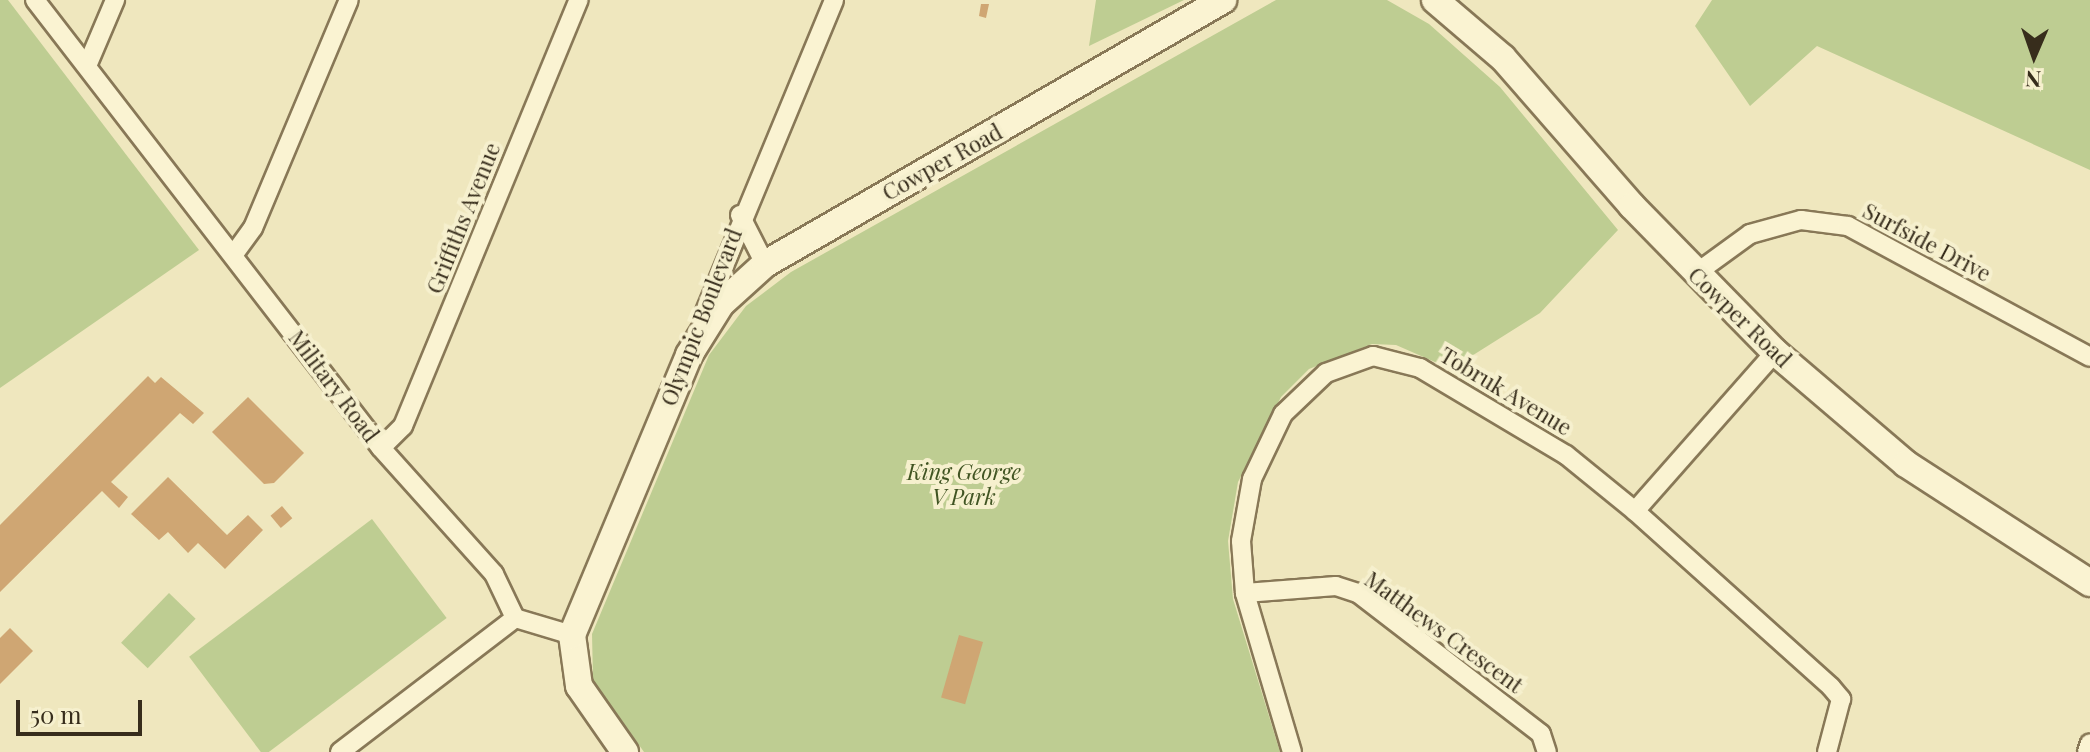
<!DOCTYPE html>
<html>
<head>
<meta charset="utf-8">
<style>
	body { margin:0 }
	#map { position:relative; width:2090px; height:752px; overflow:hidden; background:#efe7be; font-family:"Playfair Display",serif }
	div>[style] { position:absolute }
	.green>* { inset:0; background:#becd92; transform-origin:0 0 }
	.building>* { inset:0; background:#cfa673; transform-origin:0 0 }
	.roads { filter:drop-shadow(2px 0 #887857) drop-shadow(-2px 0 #887857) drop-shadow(0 2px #887857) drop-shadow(0 -2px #887857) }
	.street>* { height:18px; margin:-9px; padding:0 9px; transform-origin:9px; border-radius:9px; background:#faf3d2 }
	.secondary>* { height:26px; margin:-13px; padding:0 13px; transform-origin:13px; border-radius:13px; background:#faf3d2 }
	span { translate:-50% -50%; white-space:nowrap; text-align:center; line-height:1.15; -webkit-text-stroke:8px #f6f0ce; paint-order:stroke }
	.street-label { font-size:22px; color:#372d1c }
	.park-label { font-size:22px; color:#405422; font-style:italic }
	.north { position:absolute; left:1994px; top:16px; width:80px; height:80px; -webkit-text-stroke:6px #f6f0ce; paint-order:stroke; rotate:182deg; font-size:22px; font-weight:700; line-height:32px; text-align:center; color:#372d1c }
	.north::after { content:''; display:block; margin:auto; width:28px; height:36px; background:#372d1c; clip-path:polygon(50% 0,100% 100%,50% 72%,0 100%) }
	.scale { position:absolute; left:16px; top:700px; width:126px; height:36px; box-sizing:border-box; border:4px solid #372d1c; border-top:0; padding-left:10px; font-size:24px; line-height:28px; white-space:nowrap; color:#372d1c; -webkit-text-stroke:6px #f6f0ce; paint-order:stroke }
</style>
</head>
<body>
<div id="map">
	<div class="green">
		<div style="clip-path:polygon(0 0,8px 0,199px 250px,0 388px)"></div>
		<div style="clip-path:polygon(1096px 0,1184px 0,1089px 46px)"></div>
		<div style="clip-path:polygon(1276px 0,1387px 0,1429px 24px,1500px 87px,1618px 230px,1540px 313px,1451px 369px,1396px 345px,1372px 344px,1309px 369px,1281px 397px,1238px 482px,1228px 541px,1233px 599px,1280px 752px,644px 752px,593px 680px,592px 634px,709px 355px,746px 306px,791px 272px)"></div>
		<div style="clip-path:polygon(1712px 0,2090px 0,2090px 170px,1817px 46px,1750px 106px,1695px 26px)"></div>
		<div style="left:372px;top:519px;width:124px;height:229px;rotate:53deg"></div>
		<div style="left:169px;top:593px;width:37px;height:69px;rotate:44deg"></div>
	</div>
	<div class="building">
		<div style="clip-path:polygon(981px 4px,989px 4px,986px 18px,979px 16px)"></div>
		<div style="clip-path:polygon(148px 376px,155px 383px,161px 377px,204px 413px,193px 424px,180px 413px,111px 482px,128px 497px,119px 508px,102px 491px,0 592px,0 525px)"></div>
		<div style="clip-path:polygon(248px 397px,304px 453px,274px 483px,264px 484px,212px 432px)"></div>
		<div style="clip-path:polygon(168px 477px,227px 535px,248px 515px,263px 530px,225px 569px,198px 543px,188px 553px,168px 532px,159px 540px,131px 514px)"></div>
		<div style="left:282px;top:506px;width:16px;height:15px;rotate:50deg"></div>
		<div style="clip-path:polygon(10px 628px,33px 651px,0 684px,0 638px)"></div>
		<div style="left:959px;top:635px;width:25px;height:65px;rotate:16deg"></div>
	</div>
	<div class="roads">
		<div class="street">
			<div style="left:35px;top:0;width:566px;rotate:52.32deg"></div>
			<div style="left:381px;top:448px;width:169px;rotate:48.1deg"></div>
			<div style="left:494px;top:574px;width:49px;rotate:64.5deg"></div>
			<div style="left:515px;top:618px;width:59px;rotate:16.6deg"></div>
			<div style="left:87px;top:66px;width:72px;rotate:-67deg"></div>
			<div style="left:740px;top:215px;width:55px;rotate:63deg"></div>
			<div style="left:234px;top:254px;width:32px;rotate:-54deg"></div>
			<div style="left:253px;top:228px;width:247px;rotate:-67.2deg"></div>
			<div style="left:1695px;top:274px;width:68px;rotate:-36deg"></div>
			<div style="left:1750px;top:234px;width:53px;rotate:-15.4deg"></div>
			<div style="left:1801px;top:220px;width:47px;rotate:7.3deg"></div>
			<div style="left:1848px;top:226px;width:275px;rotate:28.4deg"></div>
			<div style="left:702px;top:319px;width:345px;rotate:-67.5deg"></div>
			<div style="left:381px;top:448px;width:31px;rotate:-45deg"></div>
			<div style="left:403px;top:426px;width:461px;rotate:-67.6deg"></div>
			<div style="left:1635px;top:511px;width:212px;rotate:-48.6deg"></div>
			<div style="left:1245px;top:593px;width:91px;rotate:-4.4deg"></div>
			<div style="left:1336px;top:586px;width:23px;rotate:18deg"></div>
			<div style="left:1358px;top:593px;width:231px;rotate:37.6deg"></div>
			<div style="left:1541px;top:734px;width:19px;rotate:72deg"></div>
			<div style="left:340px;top:752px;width:220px;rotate:-37.4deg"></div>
			<div style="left:1292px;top:752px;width:166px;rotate:-106.5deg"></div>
			<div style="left:1245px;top:593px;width:52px;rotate:-94.4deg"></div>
			<div style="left:1241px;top:541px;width:63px;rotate:-79.9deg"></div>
			<div style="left:1252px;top:479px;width:72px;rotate:-64.5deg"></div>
			<div style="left:1283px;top:414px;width:59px;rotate:-43.6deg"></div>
			<div style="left:1326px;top:373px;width:50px;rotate:-19.9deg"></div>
			<div style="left:1373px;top:356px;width:49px;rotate:14.3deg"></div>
			<div style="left:1420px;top:368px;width:170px;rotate:30.8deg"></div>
			<div style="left:1566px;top:455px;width:89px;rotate:39.1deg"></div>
			<div style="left:1635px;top:511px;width:263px;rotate:41.9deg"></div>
			<div style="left:1831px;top:687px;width:16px;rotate:50deg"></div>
			<div style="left:1841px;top:699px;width:55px;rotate:104.8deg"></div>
			<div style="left:2087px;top:752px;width:9px;rotate:-72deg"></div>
		</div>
		<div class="secondary">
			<div style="left:1435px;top:0;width:89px;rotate:40.5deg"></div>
			<div style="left:1503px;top:58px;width:196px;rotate:48.9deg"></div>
			<div style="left:1632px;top:206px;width:204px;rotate:45.6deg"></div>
			<div style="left:1775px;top:352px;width:172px;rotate:40.5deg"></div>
			<div style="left:1906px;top:464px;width:219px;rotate:32.9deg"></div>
			<div style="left:625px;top:752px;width:80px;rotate:-124.9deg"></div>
			<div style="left:579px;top:686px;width:51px;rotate:-97.8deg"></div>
			<div style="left:572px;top:635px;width:303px;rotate:-67.3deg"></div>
			<div style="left:689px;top:355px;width:60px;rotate:-57.9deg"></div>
			<div style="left:721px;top:304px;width:59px;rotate:-42.3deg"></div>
			<div style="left:765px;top:264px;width:529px;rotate:-29.96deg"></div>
		</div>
	</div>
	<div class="street-label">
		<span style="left:942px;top:162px;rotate:-29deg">Cowper Road</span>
		<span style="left:463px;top:218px;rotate:-68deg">Griffiths Avenue</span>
		<span style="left:1927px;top:242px;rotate:28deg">Surfside Drive</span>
		<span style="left:701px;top:317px;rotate:-69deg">Olympic Boulevard</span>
		<span style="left:1740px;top:317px;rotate:44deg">Cowper Road</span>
		<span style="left:334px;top:386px;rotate:53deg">Military Road</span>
		<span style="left:1506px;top:391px;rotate:31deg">Tobruk Avenue</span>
		<span style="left:1444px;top:632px;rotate:36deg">Matthews Crescent</span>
	</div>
	<div class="park-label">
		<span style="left:964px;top:484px">King George<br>V Park</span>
	</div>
	<div class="north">N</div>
	<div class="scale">50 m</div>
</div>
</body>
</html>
